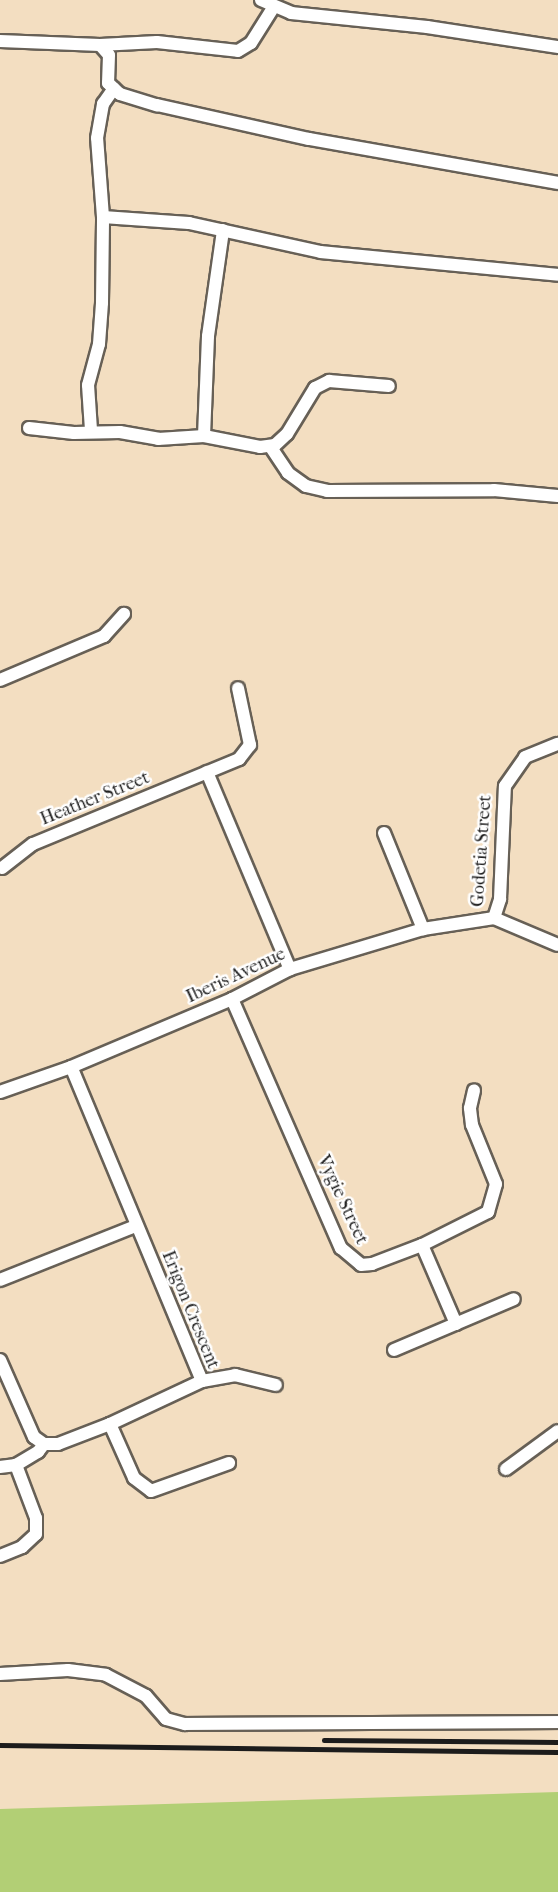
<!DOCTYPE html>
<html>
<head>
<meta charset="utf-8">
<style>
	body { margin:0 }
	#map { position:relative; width:558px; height:1892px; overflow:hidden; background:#f3dec1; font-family:"IM FELL French Canon",serif }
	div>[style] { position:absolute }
	.green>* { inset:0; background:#b2cf75 }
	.roads { filter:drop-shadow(2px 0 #676056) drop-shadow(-2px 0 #676056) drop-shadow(0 2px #676056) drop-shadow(0 -2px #676056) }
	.street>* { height:12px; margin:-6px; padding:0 6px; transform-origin:6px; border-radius:6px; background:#fff }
	.rail>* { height:4.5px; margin:-2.25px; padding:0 2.25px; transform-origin:2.25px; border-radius:2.25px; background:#1c1c1c }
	span { translate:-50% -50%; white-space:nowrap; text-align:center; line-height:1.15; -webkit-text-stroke:5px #fff; paint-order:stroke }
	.street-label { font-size:18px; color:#1c1c1c }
</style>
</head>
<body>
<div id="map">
	<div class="green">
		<div style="clip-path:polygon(558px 1792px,558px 1892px,0 1892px,0 1809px)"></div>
	</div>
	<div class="roads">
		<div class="street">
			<div style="left:261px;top:0;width:33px;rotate:23deg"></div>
			<div style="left:291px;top:13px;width:137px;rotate:5.9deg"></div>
			<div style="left:427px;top:27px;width:133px;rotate:8.7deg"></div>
			<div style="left:0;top:41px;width:100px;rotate:2.3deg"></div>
			<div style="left:100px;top:45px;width:13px;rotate:48deg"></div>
			<div style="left:109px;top:55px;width:28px;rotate:92deg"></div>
			<div style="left:108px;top:83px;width:16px;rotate:43deg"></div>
			<div style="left:120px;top:94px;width:39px;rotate:17deg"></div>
			<div style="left:157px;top:105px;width:156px;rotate:12.6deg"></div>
			<div style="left:309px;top:139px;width:253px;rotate:10deg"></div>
			<div style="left:100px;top:45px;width:57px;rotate:-3deg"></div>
			<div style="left:157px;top:42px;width:81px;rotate:6.3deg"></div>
			<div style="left:238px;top:51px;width:15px;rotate:-32deg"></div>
			<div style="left:251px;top:43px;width:41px;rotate:-57.8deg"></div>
			<div style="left:103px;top:217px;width:86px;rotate:4deg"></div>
			<div style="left:189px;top:223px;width:135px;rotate:12.4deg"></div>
			<div style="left:321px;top:252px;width:238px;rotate:5.5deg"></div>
			<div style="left:29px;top:428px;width:45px;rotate:6.3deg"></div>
			<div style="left:74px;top:433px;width:46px;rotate:-1.2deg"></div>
			<div style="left:120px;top:432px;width:39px;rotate:10deg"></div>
			<div style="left:158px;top:439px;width:46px;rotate:-3.7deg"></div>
			<div style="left:204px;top:436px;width:57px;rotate:11.1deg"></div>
			<div style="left:260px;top:447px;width:15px;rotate:-8deg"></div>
			<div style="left:275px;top:445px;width:16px;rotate:-43deg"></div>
			<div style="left:287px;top:434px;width:54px;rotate:-58.7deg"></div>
			<div style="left:315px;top:388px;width:16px;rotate:-27deg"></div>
			<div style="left:329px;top:381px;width:60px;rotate:4.8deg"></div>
			<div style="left:91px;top:430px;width:45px;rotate:-93.8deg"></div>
			<div style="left:88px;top:385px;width:42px;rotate:-75deg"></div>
			<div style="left:99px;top:344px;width:41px;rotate:-85.8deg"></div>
			<div style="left:102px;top:303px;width:86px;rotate:-89.3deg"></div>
			<div style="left:103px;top:217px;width:79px;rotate:-94.3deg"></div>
			<div style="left:97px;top:138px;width:35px;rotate:-80deg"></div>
			<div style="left:103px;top:104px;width:19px;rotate:-55deg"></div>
			<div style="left:204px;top:436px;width:100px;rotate:-87.7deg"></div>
			<div style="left:208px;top:336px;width:107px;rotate:-81.9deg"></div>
			<div style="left:270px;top:446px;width:32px;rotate:56deg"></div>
			<div style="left:288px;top:473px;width:22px;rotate:36deg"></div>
			<div style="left:306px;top:486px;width:22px;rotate:13deg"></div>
			<div style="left:327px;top:491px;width:167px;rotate:-0.3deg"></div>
			<div style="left:494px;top:490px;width:64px;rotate:5.4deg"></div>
			<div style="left:0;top:680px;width:113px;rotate:-22.9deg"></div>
			<div style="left:104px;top:636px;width:30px;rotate:-48deg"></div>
			<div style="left:207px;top:772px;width:214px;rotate:67.2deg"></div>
			<div style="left:384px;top:833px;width:104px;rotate:67.9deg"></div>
			<div style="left:2px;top:868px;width:39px;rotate:-38deg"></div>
			<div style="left:33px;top:844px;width:223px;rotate:-22.4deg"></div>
			<div style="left:239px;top:759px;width:18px;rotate:-52deg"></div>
			<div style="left:250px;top:745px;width:58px;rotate:-101.9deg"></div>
			<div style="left:494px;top:918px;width:20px;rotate:-72deg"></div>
			<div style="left:500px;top:899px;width:113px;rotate:-87.5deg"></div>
			<div style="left:505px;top:786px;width:35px;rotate:-55deg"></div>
			<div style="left:525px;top:757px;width:35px;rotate:-22deg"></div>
			<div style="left:494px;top:918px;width:69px;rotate:22.9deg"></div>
			<div style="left:232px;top:999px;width:272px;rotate:66.4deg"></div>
			<div style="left:341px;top:1248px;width:26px;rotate:40deg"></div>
			<div style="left:361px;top:1265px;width:11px;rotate:-5deg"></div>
			<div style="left:372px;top:1264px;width:53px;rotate:-20.8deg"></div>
			<div style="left:422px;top:1245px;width:74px;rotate:-26.6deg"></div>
			<div style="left:488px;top:1212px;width:29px;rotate:-74deg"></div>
			<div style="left:496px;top:1184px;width:64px;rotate:-112.1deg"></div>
			<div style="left:472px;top:1125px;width:17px;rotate:-97deg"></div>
			<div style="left:470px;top:1108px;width:18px;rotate:-77deg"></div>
			<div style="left:0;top:1092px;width:75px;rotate:-19.4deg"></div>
			<div style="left:71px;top:1067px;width:175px;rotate:-22.9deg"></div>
			<div style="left:232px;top:999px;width:65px;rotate:-27.3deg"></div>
			<div style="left:290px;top:969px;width:139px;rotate:-16.7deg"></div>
			<div style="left:423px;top:929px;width:72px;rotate:-8.8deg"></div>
			<div style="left:422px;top:1245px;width:86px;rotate:66.7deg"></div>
			<div style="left:0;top:1280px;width:146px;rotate:-21.7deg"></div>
			<div style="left:394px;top:1350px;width:130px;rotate:-23deg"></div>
			<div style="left:0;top:1360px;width:84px;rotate:66.2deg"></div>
			<div style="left:34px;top:1437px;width:12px;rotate:35deg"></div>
			<div style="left:44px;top:1444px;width:14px"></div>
			<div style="left:58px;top:1444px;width:56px;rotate:-21deg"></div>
			<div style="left:110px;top:1424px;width:102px;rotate:-25.1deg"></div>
			<div style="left:202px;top:1381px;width:340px;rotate:-112.6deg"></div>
			<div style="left:202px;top:1381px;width:34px;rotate:-10deg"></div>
			<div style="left:235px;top:1375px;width:42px;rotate:13.7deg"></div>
			<div style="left:110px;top:1424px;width:59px;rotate:66deg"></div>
			<div style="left:134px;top:1478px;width:21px;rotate:37deg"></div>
			<div style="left:151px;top:1491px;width:83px;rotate:-19.7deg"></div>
			<div style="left:0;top:1467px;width:16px;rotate:-7deg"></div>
			<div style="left:506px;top:1469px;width:64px;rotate:-36.2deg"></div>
			<div style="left:0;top:1556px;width:24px;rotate:-22deg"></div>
			<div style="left:22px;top:1547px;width:19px;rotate:-43deg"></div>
			<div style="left:36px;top:1534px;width:16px;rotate:-90deg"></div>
			<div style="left:36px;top:1518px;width:57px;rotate:-110.7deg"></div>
			<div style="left:16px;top:1465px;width:26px;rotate:-31deg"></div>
			<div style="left:38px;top:1452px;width:10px;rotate:-53deg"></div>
			<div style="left:0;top:1674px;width:68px;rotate:-3.4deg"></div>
			<div style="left:68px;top:1670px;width:38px;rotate:7deg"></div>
			<div style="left:106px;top:1675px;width:45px;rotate:27.7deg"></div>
			<div style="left:146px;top:1696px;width:30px;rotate:49deg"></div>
			<div style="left:166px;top:1719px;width:20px;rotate:15deg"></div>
			<div style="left:185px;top:1724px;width:373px;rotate:-0.3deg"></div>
		</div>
	</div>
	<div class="rail">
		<div style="left:324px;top:1740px;width:234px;rotate:0.5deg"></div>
		<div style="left:0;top:1745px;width:558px;rotate:0.72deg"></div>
	</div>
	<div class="street-label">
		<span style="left:95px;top:799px;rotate:-22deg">Heather Street</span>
		<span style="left:482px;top:851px;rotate:-86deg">Godetia Street</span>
		<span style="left:236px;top:976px;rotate:-25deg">Iberis Avenue</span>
		<span style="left:342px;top:1200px;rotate:65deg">Vygie Street</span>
		<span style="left:190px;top:1310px;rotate:68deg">Erigon Crescent</span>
	</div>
</div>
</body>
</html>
